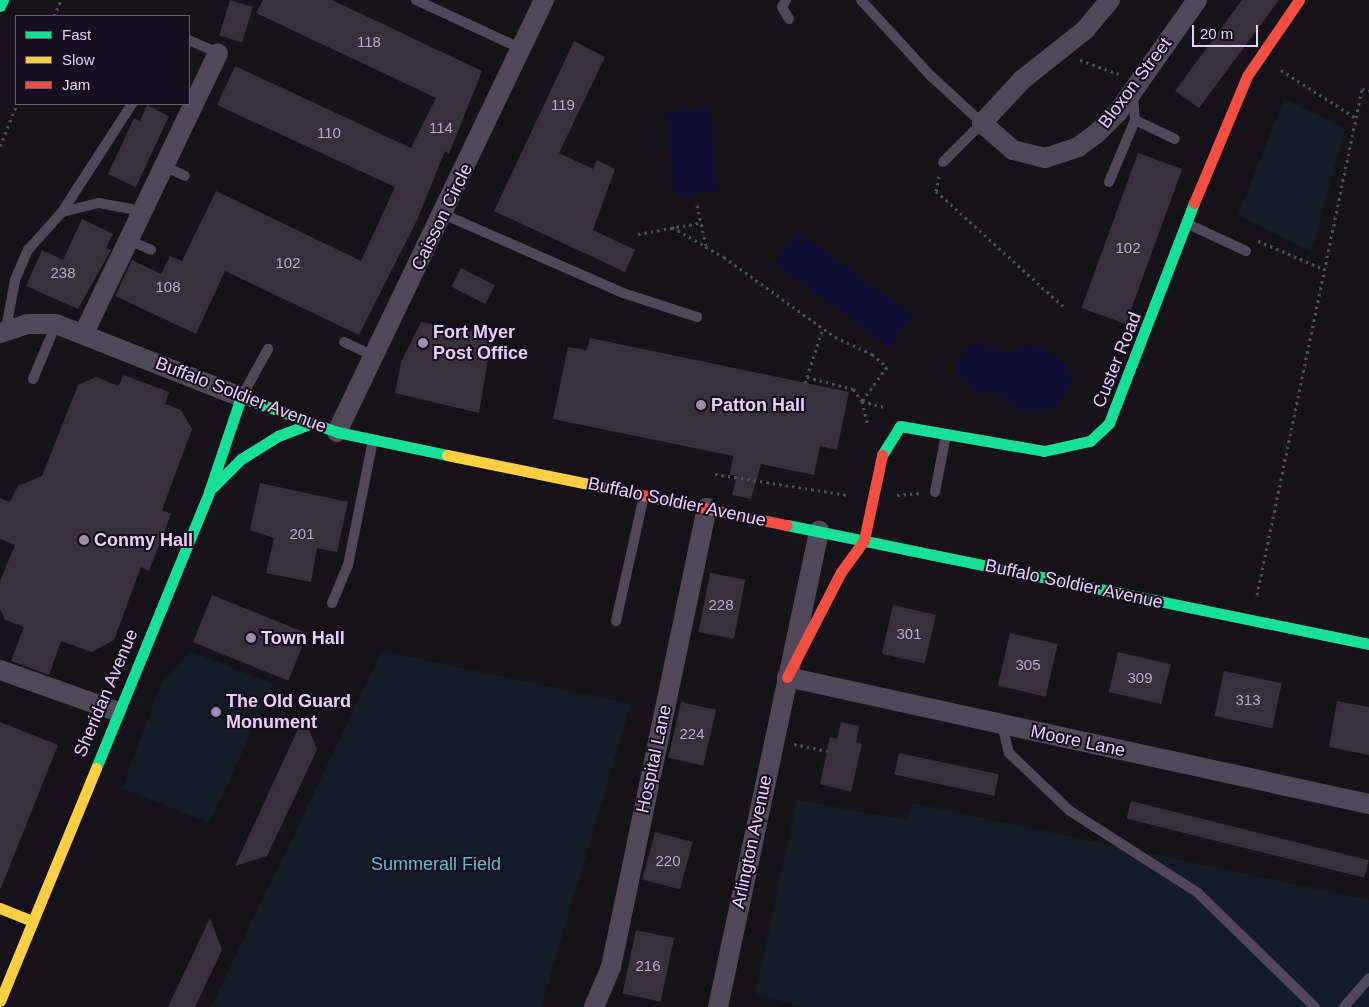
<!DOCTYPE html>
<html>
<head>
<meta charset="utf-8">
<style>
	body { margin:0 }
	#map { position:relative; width:1369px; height:1007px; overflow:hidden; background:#16121a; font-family:Helvetica,sans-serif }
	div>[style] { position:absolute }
	.green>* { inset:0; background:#131c24 }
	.water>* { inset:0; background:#110d33; transform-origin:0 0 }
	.building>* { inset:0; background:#372f3c; transform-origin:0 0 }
	.path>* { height:3px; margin-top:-1.5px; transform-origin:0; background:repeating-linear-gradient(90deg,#4c4e5c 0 2.5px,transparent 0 6.5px) }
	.lane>* { height:10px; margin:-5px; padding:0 5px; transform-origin:5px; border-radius:5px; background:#504859 }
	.street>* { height:20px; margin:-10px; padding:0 10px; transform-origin:10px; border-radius:10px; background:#504859 }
	.fast>* { height:11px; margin:-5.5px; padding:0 5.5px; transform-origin:5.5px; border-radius:5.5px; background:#16e098 }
	.slow>* { height:11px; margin:-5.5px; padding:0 5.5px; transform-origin:5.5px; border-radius:5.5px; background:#ffcf43 }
	.jam>* { height:11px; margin:-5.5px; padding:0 5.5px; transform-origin:5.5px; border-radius:5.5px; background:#f24e42 }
	.dots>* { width:14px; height:14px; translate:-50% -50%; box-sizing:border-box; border:2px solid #170e1d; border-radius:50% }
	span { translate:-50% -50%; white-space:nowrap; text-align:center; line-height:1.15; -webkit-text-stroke:4px #170e1d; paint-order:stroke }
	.number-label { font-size:15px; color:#bba7ca }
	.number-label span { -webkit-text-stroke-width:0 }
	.street-label { font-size:18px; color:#e7cffa }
	.poi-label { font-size:18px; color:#e7cffa; font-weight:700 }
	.left { translate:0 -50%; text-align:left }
	.park-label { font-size:18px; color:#63bad1 }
	.legend { position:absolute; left:15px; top:15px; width:175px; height:90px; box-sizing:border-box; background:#170e1d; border:1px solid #6a5b75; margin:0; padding:6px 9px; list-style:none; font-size:15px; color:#e7cffa }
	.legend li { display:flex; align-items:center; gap:10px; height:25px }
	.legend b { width:25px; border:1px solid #6a5b75 }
	.scale { position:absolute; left:1192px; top:25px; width:66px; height:22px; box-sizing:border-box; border:2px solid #e7cffa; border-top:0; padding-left:6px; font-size:15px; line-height:18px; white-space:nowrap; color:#e7cffa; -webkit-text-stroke:4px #170e1d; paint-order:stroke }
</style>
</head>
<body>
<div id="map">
	<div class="green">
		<div style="clip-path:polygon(1284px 99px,1345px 129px,1311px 252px,1238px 215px)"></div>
		<div style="clip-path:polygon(190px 651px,274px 684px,209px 823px,122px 788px,161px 684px)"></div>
		<div style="clip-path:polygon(382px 651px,631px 704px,541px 1007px,211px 1007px)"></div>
		<div style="clip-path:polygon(797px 800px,906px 820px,912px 803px,1369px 900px,1369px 1007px,803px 1007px,755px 994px)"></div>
	</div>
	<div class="water">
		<div style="left:709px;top:108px;width:84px;height:43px;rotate:84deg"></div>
		<div style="left:798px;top:232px;width:142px;height:39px;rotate:36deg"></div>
		<div style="clip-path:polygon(977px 344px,1002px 353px,1030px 345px,1049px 351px,1066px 363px,1072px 381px,1069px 389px,1053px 408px,1030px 413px,1018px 410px,997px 391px,977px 393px,959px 377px,957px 365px,968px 347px)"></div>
	</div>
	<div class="building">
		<div style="left:230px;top:0;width:24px;height:37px;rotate:17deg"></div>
		<div style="clip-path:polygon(263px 0,332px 0,482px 71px,449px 154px,445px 151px,417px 220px,359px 335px,225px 271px,196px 334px,115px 296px,132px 260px,161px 274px,170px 256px,182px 261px,216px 191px,361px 261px,395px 187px,217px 105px,235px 66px,411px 148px,436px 98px,256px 13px)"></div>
		<div style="clip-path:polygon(1242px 0,1279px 0,1199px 108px,1175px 91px)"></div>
		<div style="clip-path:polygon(574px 41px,605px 57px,559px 153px,593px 169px,597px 160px,615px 169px,593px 230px,635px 250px,625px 272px,494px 211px)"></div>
		<div style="clip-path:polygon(147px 105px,169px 116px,136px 187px,108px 174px,134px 118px,140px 121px)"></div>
		<div style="left:1138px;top:153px;width:47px;height:165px;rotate:20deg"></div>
		<div style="clip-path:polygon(82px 219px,113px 234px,106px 248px,111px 250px,78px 309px,26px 286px,42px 250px,63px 260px)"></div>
		<div style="left:461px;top:268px;width:38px;height:21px;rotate:27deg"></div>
		<div style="clip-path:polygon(421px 322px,492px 335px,479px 413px,395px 393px,401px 362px)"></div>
		<div style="clip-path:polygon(590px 338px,849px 392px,837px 450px,820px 446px,814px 475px,761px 464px,751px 499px,732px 495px,737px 476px,730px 474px,733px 456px,553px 419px,568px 347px,587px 350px)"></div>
		<div style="clip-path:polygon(123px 375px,169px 392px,165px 404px,181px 410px,192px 429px,162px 510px,171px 514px,149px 571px,141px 567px,114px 640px,92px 652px,61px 641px,49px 675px,11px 661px,24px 627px,5px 620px,0 609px,0 581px,15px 545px,0 539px,0 498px,10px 502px,18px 486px,42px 476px,78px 385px,96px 377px,119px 386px)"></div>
		<div style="clip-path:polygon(260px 483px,348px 502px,337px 552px,317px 548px,311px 582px,266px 573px,274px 538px,250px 530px)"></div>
		<div style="left:710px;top:573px;width:36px;height:60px;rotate:11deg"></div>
		<div style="left:212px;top:595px;width:103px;height:51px;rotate:22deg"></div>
		<div style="left:893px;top:605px;width:44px;height:50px;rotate:13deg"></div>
		<div style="left:1010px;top:633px;width:49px;height:54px;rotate:13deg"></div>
		<div style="left:1118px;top:652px;width:54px;height:41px;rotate:13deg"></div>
		<div style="left:1224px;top:671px;width:59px;height:46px;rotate:12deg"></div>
		<div style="clip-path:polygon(1337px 701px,1369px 707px,1369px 755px,1329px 747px)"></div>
		<div style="left:681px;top:702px;width:36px;height:57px;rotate:13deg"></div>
		<div style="clip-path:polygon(304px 716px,317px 750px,267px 856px,235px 866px)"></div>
		<div style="clip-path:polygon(0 722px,58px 745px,1px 888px,0 888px)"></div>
		<div style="clip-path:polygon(841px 722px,859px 726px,856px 742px,862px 744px,851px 792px,820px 784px,830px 737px,837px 739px)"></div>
		<div style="left:899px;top:753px;width:102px;height:22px;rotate:12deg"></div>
		<div style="left:1131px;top:801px;width:245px;height:18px;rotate:14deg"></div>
		<div style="left:655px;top:832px;width:39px;height:49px;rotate:15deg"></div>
		<div style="clip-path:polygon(210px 918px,222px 950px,195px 1007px,168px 1007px)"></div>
		<div style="left:636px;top:930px;width:39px;height:65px;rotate:12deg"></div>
	</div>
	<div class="path">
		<div style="left:54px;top:16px;width:17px;rotate:-66deg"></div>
		<div style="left:1080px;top:60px;width:41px;rotate:19.7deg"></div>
		<div style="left:1281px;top:70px;width:89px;rotate:32.6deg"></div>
		<div style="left:0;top:146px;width:45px;rotate:-68deg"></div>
		<div style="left:939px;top:176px;width:15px;rotate:101deg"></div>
		<div style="left:936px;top:191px;width:174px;rotate:42.2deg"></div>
		<div style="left:697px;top:205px;width:42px;rotate:77.6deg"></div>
		<div style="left:672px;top:227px;width:60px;rotate:30deg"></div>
		<div style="left:724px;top:257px;width:137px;rotate:35.8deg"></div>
		<div style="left:835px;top:337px;width:41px;rotate:24.7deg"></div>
		<div style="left:872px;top:354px;width:20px;rotate:41deg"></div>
		<div style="left:887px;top:367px;width:42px;rotate:126.3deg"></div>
		<div style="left:862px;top:401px;width:24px;rotate:15deg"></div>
		<div style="left:638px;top:234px;width:62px;rotate:-10.2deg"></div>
		<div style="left:1258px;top:241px;width:72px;rotate:23deg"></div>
		<div style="left:807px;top:377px;width:48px;rotate:14.6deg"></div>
		<div style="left:853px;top:389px;width:15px;rotate:53deg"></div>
		<div style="left:862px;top:401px;width:26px;rotate:77deg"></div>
		<div style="left:805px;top:383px;width:58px;rotate:-71.9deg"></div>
		<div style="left:715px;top:474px;width:135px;rotate:9deg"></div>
		<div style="left:897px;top:495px;width:24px;rotate:-5deg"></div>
		<div style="left:1257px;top:595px;width:517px;rotate:-78.28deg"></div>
		<div style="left:1362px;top:89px;width:7px;rotate:16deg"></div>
		<div style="left:794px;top:744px;width:34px;rotate:12deg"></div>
	</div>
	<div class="lane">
		<div style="left:416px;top:0;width:117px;rotate:24.8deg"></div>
		<div style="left:786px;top:0;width:8px;rotate:120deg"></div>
		<div style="left:782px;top:7px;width:14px;rotate:60deg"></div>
		<div style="left:861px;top:0;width:103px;rotate:47.4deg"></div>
		<div style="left:931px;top:76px;width:69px;rotate:42.7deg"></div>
		<div style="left:982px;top:123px;width:55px;rotate:135deg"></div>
		<div style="left:189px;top:40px;width:32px;rotate:24deg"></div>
		<div style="left:1135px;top:120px;width:44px;rotate:25.4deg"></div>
		<div style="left:164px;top:166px;width:23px;rotate:25deg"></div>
		<div style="left:1109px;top:182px;width:67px;rotate:-67.2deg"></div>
		<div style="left:1135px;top:120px;width:25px;rotate:-95deg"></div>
		<div style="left:62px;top:212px;width:129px;rotate:-57.1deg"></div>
		<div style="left:443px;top:214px;width:197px;rotate:23.7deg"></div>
		<div style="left:623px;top:293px;width:78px;rotate:18deg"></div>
		<div style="left:1188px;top:224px;width:64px;rotate:25deg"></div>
		<div style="left:128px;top:240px;width:25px;rotate:23deg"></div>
		<div style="left:6px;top:329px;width:50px;rotate:-79.6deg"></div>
		<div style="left:15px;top:280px;width:33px;rotate:-67deg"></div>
		<div style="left:28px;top:250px;width:51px;rotate:-48.2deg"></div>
		<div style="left:62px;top:212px;width:38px;rotate:-14deg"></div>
		<div style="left:99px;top:203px;width:44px;rotate:10.5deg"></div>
		<div style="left:344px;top:342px;width:33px;rotate:25deg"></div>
		<div style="left:33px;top:379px;width:60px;rotate:-67.3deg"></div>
		<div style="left:242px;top:396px;width:54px;rotate:-61deg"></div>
		<div style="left:935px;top:492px;width:58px;rotate:-79.1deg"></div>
		<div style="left:332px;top:603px;width:41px;rotate:-67.2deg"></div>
		<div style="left:348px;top:565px;width:127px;rotate:-78.7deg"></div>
		<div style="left:616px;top:621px;width:128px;rotate:-77.4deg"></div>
		<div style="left:1002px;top:725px;width:29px;rotate:76deg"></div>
		<div style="left:1009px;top:753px;width:84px;rotate:43.6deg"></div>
		<div style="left:1070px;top:811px;width:152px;rotate:32.6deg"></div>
		<div style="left:1198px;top:893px;width:163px;rotate:44.3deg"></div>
		<div style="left:1344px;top:1007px;width:38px;rotate:-49deg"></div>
	</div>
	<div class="street">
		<div style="left:1110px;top:0;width:39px;rotate:130deg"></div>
		<div style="left:1085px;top:30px;width:80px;rotate:141.6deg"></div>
		<div style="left:1022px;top:80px;width:59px;rotate:132.9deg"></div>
		<div style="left:982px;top:123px;width:41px;rotate:41.1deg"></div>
		<div style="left:1013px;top:150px;width:33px;rotate:14deg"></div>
		<div style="left:1045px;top:158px;width:35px;rotate:-18deg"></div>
		<div style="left:1078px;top:147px;width:22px;rotate:-36deg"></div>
		<div style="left:1096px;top:134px;width:31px;rotate:-45deg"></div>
		<div style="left:1118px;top:112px;width:137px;rotate:-54.8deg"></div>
		<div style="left:0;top:333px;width:29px;rotate:-18deg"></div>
		<div style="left:28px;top:324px;width:28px"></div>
		<div style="left:56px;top:324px;width:199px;rotate:21.5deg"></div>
		<div style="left:84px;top:333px;width:310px;rotate:-64.4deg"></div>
		<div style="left:337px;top:432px;width:479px;rotate:-64.4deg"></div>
		<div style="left:0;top:670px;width:123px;rotate:19.5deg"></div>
		<div style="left:787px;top:677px;width:596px;rotate:12.31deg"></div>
		<div style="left:594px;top:1007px;width:43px;rotate:-67deg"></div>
		<div style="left:611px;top:967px;width:469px;rotate:-78.2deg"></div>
		<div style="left:718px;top:1007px;width:487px;rotate:-78deg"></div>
	</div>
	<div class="fast">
		<div style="left:0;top:6px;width:7px;rotate:-63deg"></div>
		<div style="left:882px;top:455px;width:34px;rotate:-58deg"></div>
		<div style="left:900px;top:426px;width:146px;rotate:9.8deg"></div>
		<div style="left:1044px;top:451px;width:47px;rotate:-12.3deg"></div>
		<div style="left:1090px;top:441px;width:26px;rotate:-43deg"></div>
		<div style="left:1109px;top:423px;width:236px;rotate:-68.9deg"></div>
		<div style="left:213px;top:487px;width:40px;rotate:-45deg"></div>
		<div style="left:241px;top:459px;width:44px;rotate:-31.9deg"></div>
		<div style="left:278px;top:436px;width:34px;rotate:-21deg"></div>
		<div style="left:787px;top:525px;width:594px;rotate:11.56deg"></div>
		<div style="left:96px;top:768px;width:298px;rotate:-67.7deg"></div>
		<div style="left:209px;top:492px;width:100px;rotate:-71.4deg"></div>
		<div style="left:241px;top:397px;width:102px;rotate:20deg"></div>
		<div style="left:337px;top:432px;width:112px;rotate:11.8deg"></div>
	</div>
	<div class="slow">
		<div style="left:447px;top:455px;width:189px;rotate:11.6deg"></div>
		<div style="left:0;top:908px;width:35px;rotate:22deg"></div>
		<div style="left:0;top:1001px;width:252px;rotate:-67.6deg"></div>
	</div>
	<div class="jam">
		<div style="left:1194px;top:203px;width:138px;rotate:-67.3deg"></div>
		<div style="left:1247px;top:76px;width:92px;rotate:-55.6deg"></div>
		<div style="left:632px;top:493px;width:158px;rotate:11.7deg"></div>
		<div style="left:787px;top:677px;width:118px;rotate:-62.8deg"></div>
		<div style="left:841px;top:572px;width:39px;rotate:-54deg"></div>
		<div style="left:864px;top:540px;width:87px;rotate:-78deg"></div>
	</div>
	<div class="dots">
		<div style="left:423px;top:343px;background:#9e8dac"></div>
		<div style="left:701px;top:405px;background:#9e8dac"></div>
		<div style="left:84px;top:540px;background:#9e8dac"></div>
		<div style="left:251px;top:638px;background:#9e8dac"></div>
		<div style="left:216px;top:712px;background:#9e8dac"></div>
	</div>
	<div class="number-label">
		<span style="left:369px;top:42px">118</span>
		<span style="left:563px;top:105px">119</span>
		<span style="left:441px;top:128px">114</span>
		<span style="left:329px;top:133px">110</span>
		<span style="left:1128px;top:248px">102</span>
		<span style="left:288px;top:263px">102</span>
		<span style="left:63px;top:273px">238</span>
		<span style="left:168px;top:287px">108</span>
		<span style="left:302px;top:534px">201</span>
		<span style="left:721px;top:605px">228</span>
		<span style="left:909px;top:634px">301</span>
		<span style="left:1028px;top:665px">305</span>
		<span style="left:1140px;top:678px">309</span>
		<span style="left:1248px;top:700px">313</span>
		<span style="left:692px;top:734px">224</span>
		<span style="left:668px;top:861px">220</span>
		<span style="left:648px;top:966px">216</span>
	</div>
	<div class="street-label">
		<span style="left:1135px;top:83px;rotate:-53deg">Bloxon Street</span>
		<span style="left:442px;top:217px;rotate:-64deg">Caisson Circle</span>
		<span style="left:1117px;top:360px;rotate:-68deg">Custer Road</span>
		<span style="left:241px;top:395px;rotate:21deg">Buffalo Soldier Avenue</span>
		<span style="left:677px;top:502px;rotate:12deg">Buffalo Soldier Avenue</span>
		<span style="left:1074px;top:584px;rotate:12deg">Buffalo Soldier Avenue</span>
		<span style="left:106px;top:693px;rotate:-67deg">Sheridan Avenue</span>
		<span style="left:1078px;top:741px;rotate:12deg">Moore Lane</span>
		<span style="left:654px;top:759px;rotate:-78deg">Hospital Lane</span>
		<span style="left:752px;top:842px;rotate:-78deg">Arlington Avenue</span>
	</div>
	<div class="poi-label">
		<span class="left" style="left:433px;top:343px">Fort Myer<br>Post Office</span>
		<span class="left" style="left:711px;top:405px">Patton Hall</span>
		<span class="left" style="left:94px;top:540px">Conmy Hall</span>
		<span class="left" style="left:261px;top:638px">Town Hall</span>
		<span class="left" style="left:226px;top:712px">The Old Guard<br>Monument</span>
	</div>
	<div class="park-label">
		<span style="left:436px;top:864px">Summerall Field</span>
	</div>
	<ul class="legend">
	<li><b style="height:6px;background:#16e098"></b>Fast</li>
	<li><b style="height:6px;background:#ffcf43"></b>Slow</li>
	<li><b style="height:6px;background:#f24e42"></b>Jam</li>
	</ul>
	<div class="scale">20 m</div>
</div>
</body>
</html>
